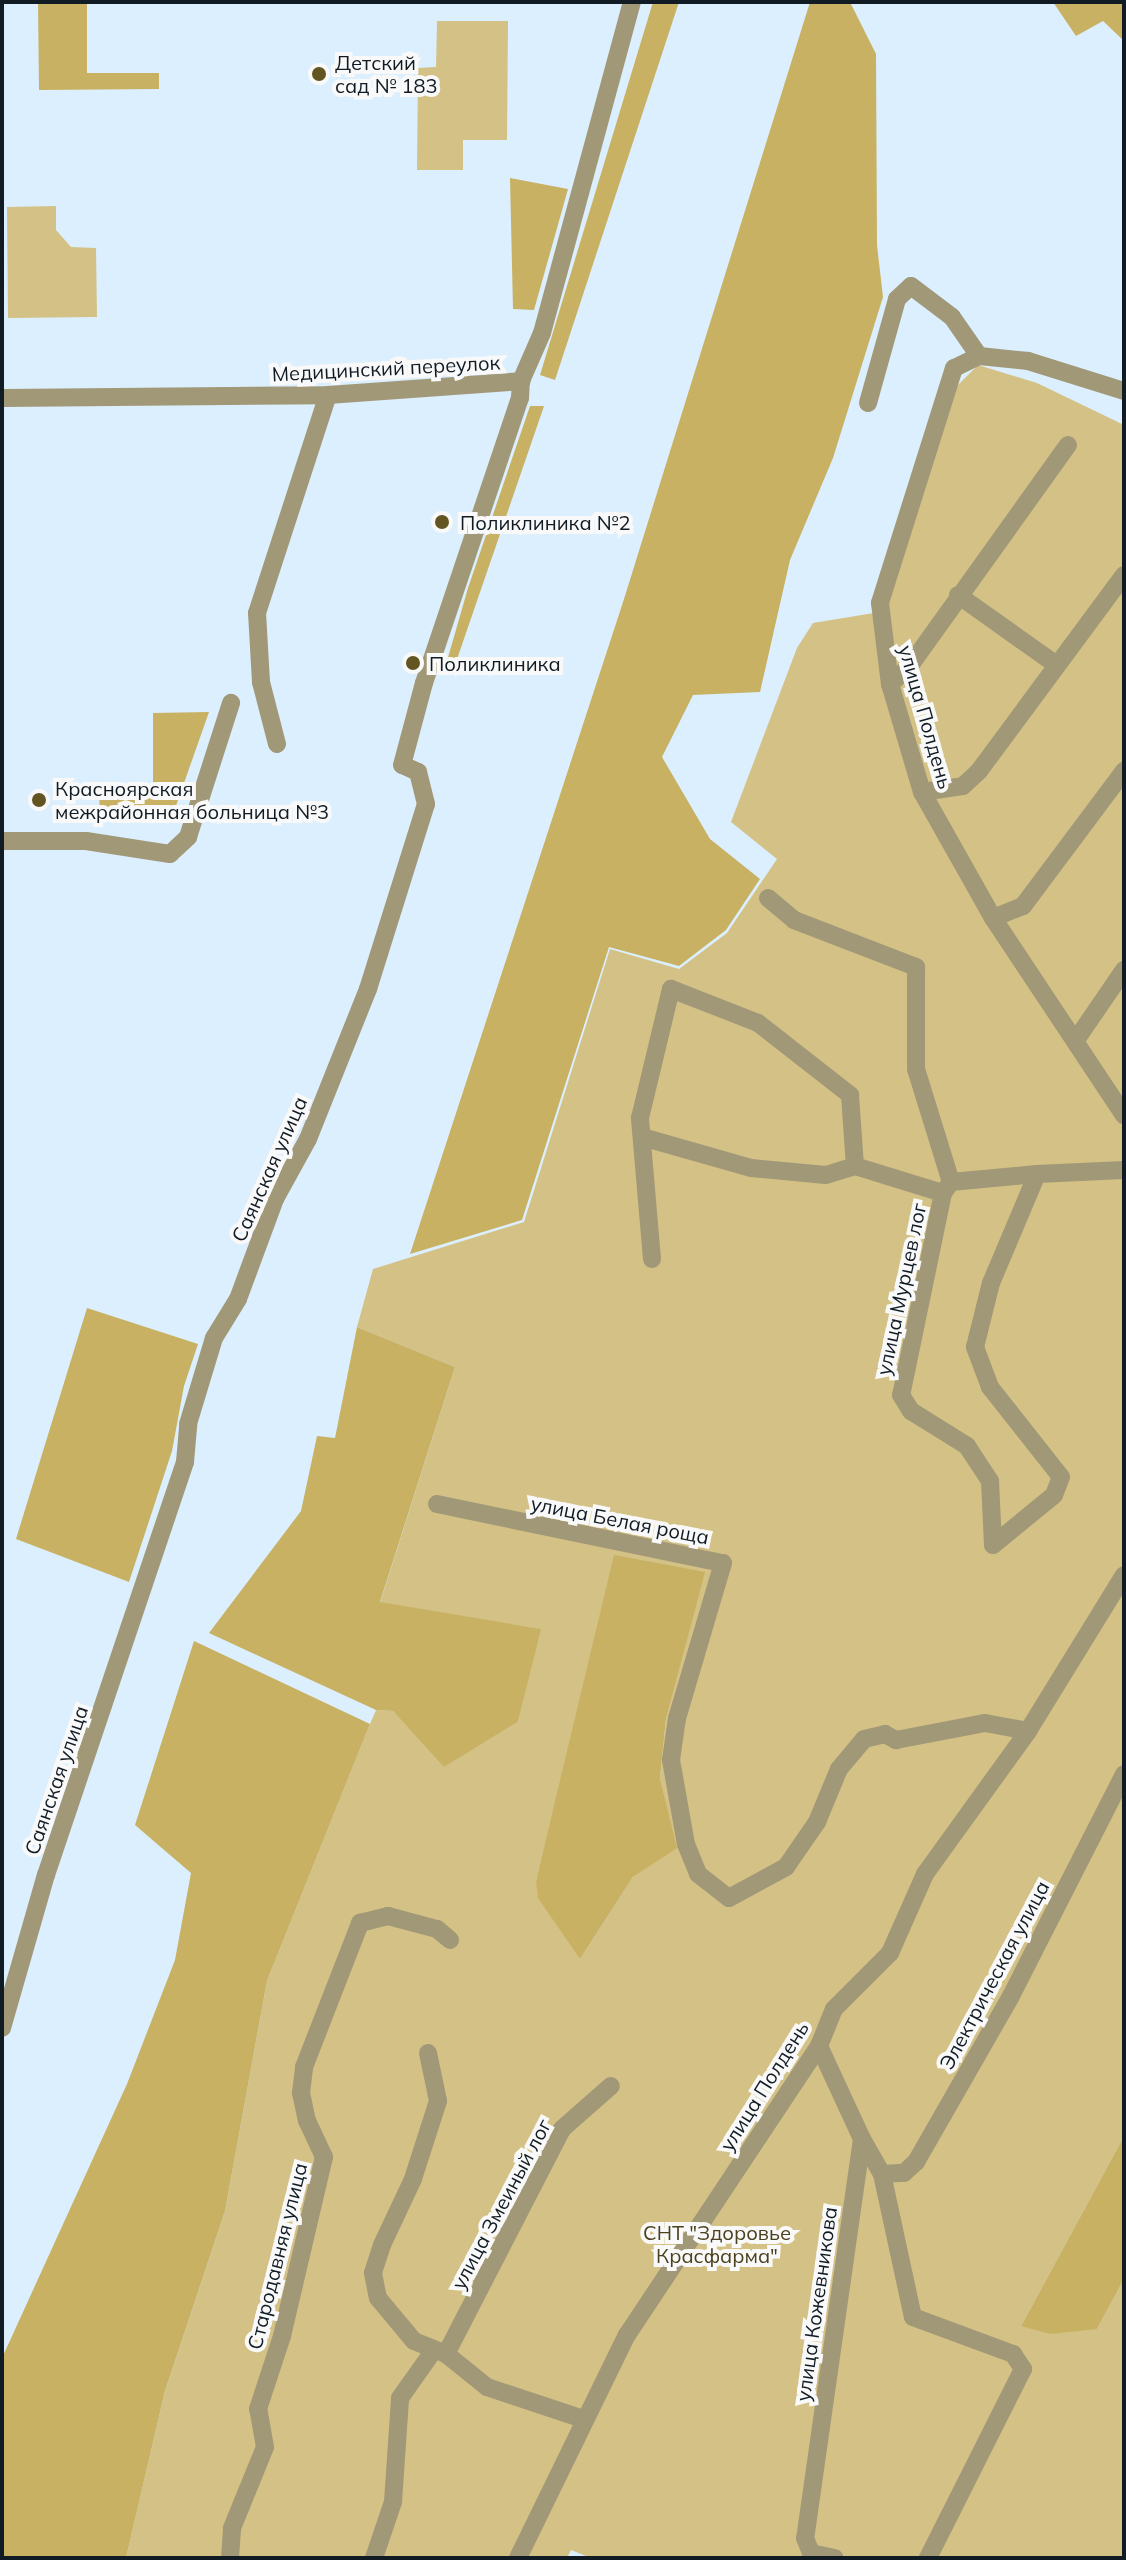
<!DOCTYPE html>
<html>
<head>
<meta charset="utf-8">
<style>
	body { margin:0 }
	#map { position:relative; width:1126px; height:2560px; overflow:hidden; background:#dceffe; font-family:Mulish,sans-serif }
	div>[style] { position:absolute }
	.green>* { inset:0; background:#d3c185 }
	.forest>* { inset:0; background:#c8b162 }
	.minor>* { height:18px; margin:-9px; padding:0 9px; transform-origin:9px; border-radius:9px; background:#a19878 }
	.dots>* { width:22px; height:22px; translate:-50% -50%; box-sizing:border-box; border:4px solid #f9f9f9; border-radius:50% }
	span { translate:-50% -50%; white-space:nowrap; text-align:center; line-height:1.15; -webkit-text-stroke:8px #f9f9f9; paint-order:stroke }
	.poi-label { font-size:20px; color:#101b24 }
	.left { translate:0 -50%; text-align:left }
	.street-label { font-size:20px; color:#101b24 }
	.park-label { font-size:20px; color:#4a401d }
	.frame { position:absolute; inset:0; border:4px solid #101b24; pointer-events:none }
</style>
</head>
<body>
<div id="map">
	<div class="green">
		<div style="clip-path:polygon(437px 21px,508px 21px,507px 140px,463px 140px,463px 170px,417px 170px,418px 68px,436px 67px)"></div>
		<div style="clip-path:polygon(56px 206px,56px 230px,71px 247px,96px 248px,97px 317px,8px 318px,7px 207px)"></div>
		<div style="clip-path:polygon(evenodd,978px 365px,1037px 383px,1124px 425px,1124px 2136px,1021px 2326px,1097px 2329px,1124px 2279px,1124px 2558px,591px 2558px,571px 2550px,567px 2558px,126px 2558px,165px 2391px,225px 2211px,267px 1981px,370px 1724px,376px 1710px,393px 1711px,445px 1766px,518px 1722px,540px 1629px,380px 1603px,455px 1367px,357px 1327px,373px 1269px,524px 1222px,610px 949px,679px 969px,727px 933px,777px 859px,731px 822px,797px 648px,813px 623px,886px 611px,952px 391px,978px 365px,704px 1572px,666px 1719px,660px 1778px,676px 1847px,633px 1877px,580px 1959px,536px 1881px,586px 1681px,704px 1572px)"></div>
	</div>
	<div class="forest">
		<div style="clip-path:polygon(38px 2px,87px 2px,87px 73px,159px 73px,159px 89px,39px 90px)"></div>
		<div style="clip-path:polygon(653px 2px,679px 2px,555px 380px,540px 375px)"></div>
		<div style="clip-path:polygon(810px 2px,850px 2px,876px 54px,877px 245px,883px 297px,833px 458px,790px 560px,760px 692px,693px 695px,662px 757px,710px 839px,760px 879px,726px 930px,679px 966px,609px 947px,522px 1220px,410px 1254px,624px 599px)"></div>
		<div style="clip-path:polygon(1053px 2px,1124px 2px,1124px 41px,1103px 21px,1076px 36px)"></div>
		<div style="clip-path:polygon(510px 178px,568px 189px,534px 310px,513px 309px)"></div>
		<div style="clip-path:polygon(530px 406px,544px 406px,455px 665px,447px 661px,468px 588px)"></div>
		<div style="clip-path:polygon(209px 712px,171px 820px,100px 820px,99px 790px,153px 788px,153px 713px)"></div>
		<div style="clip-path:polygon(87px 1308px,198px 1344px,184px 1386px,172px 1451px,129px 1582px,16px 1539px)"></div>
		<div style="clip-path:polygon(357px 1327px,455px 1367px,380px 1602px,541px 1629px,518px 1722px,444px 1767px,393px 1711px,376px 1710px,209px 1633px,301px 1511px,317px 1436px,335px 1438px)"></div>
		<div style="clip-path:polygon(614px 1555px,705px 1572px,666px 1719px,660px 1778px,677px 1848px,633px 1877px,580px 1959px,538px 1898px,536px 1881px)"></div>
		<div style="clip-path:polygon(194px 1641px,370px 1724px,267px 1981px,225px 2211px,165px 2391px,126px 2558px,2px 2558px,2px 2358px,127px 2084px,175px 1960px,191px 1873px,135px 1825px)"></div>
		<div style="clip-path:polygon(1124px 2136px,1124px 2279px,1097px 2329px,1050px 2334px,1021px 2326px)"></div>
	</div>
	<div class="minor">
		<div style="left:1124px;top:391px;width:101px;rotate:-162.6deg"></div>
		<div style="left:1028px;top:361px;width:49px;rotate:-174.2deg"></div>
		<div style="left:979px;top:356px;width:28px;rotate:154deg"></div>
		<div style="left:954px;top:368px;width:246px;rotate:107.5deg"></div>
		<div style="left:880px;top:603px;width:82px;rotate:83deg"></div>
		<div style="left:890px;top:684px;width:113px;rotate:73.5deg"></div>
		<div style="left:922px;top:792px;width:145px;rotate:60.6deg"></div>
		<div style="left:993px;top:918px;width:237px;rotate:56.4deg"></div>
		<div style="left:2px;top:398px;width:326px;rotate:-0.5deg"></div>
		<div style="left:328px;top:395px;width:194px;rotate:-4.1deg"></div>
		<div style="left:868px;top:403px;width:108px;rotate:-74.4deg"></div>
		<div style="left:897px;top:299px;width:19px;rotate:-43deg"></div>
		<div style="left:911px;top:286px;width:51px;rotate:37.1deg"></div>
		<div style="left:952px;top:317px;width:47px;rotate:55.3deg"></div>
		<div style="left:958px;top:595px;width:119px;rotate:35.4deg"></div>
		<div style="left:890px;top:684px;width:25px;rotate:-42deg"></div>
		<div style="left:909px;top:667px;width:273px;rotate:-54.4deg"></div>
		<div style="left:277px;top:744px;width:64px;rotate:-104.5deg"></div>
		<div style="left:261px;top:682px;width:69px;rotate:-93.3deg"></div>
		<div style="left:257px;top:613px;width:229px;rotate:-72deg"></div>
		<div style="left:922px;top:792px;width:41px;rotate:-8.3deg"></div>
		<div style="left:963px;top:786px;width:22px;rotate:-43deg"></div>
		<div style="left:979px;top:771px;width:244px;rotate:-53.5deg"></div>
		<div style="left:2px;top:841px;width:84px"></div>
		<div style="left:86px;top:841px;width:85px;rotate:8.8deg"></div>
		<div style="left:170px;top:854px;width:25px;rotate:-43deg"></div>
		<div style="left:188px;top:837px;width:141px;rotate:-72.2deg"></div>
		<div style="left:768px;top:898px;width:34px;rotate:40deg"></div>
		<div style="left:794px;top:920px;width:131px;rotate:21.1deg"></div>
		<div style="left:916px;top:967px;width:102px;rotate:90deg"></div>
		<div style="left:916px;top:1069px;width:118px;rotate:72.8deg"></div>
		<div style="left:993px;top:918px;width:32px;rotate:-22deg"></div>
		<div style="left:1023px;top:906px;width:169px;rotate:-53.2deg"></div>
		<div style="left:1076px;top:1040px;width:85px;rotate:-55.6deg"></div>
		<div style="left:642px;top:1137px;width:113px;rotate:15.9deg"></div>
		<div style="left:751px;top:1168px;width:75px;rotate:5.3deg"></div>
		<div style="left:826px;top:1175px;width:30px;rotate:-17deg"></div>
		<div style="left:855px;top:1166px;width:92px;rotate:17.1deg"></div>
		<div style="left:943px;top:1193px;width:14px;rotate:-54deg"></div>
		<div style="left:951px;top:1182px;width:86px;rotate:-5.3deg"></div>
		<div style="left:943px;top:1193px;width:206px;rotate:101.7deg"></div>
		<div style="left:901px;top:1395px;width:19px;rotate:58deg"></div>
		<div style="left:911px;top:1411px;width:66px;rotate:32deg"></div>
		<div style="left:967px;top:1446px;width:42px;rotate:56.7deg"></div>
		<div style="left:990px;top:1481px;width:64px;rotate:87.3deg"></div>
		<div style="left:652px;top:1259px;width:142px;rotate:-94.9deg"></div>
		<div style="left:640px;top:1118px;width:133px;rotate:-76.5deg"></div>
		<div style="left:671px;top:989px;width:93px;rotate:21.3deg"></div>
		<div style="left:758px;top:1023px;width:117px;rotate:38deg"></div>
		<div style="left:850px;top:1095px;width:71px;rotate:86deg"></div>
		<div style="left:437px;top:1504px;width:292px;rotate:11.7deg"></div>
		<div style="left:723px;top:1563px;width:162px;rotate:106.5deg"></div>
		<div style="left:677px;top:1718px;width:42px;rotate:98.1deg"></div>
		<div style="left:671px;top:1760px;width:85px;rotate:79.9deg"></div>
		<div style="left:686px;top:1844px;width:32px;rotate:68deg"></div>
		<div style="left:698px;top:1874px;width:39px;rotate:38deg"></div>
		<div style="left:729px;top:1898px;width:65px;rotate:-28.5deg"></div>
		<div style="left:786px;top:1867px;width:55px;rotate:-55.4deg"></div>
		<div style="left:817px;top:1822px;width:57px;rotate:-67.5deg"></div>
		<div style="left:839px;top:1769px;width:39px;rotate:-50deg"></div>
		<div style="left:864px;top:1739px;width:22px;rotate:-13deg"></div>
		<div style="left:885px;top:1734px;width:13px;rotate:29deg"></div>
		<div style="left:896px;top:1740px;width:91px;rotate:-10.8deg"></div>
		<div style="left:985px;top:1723px;width:44px;rotate:10.5deg"></div>
		<div style="left:993px;top:1545px;width:79px;rotate:-39.3deg"></div>
		<div style="left:1054px;top:1495px;width:19px;rotate:-69deg"></div>
		<div style="left:1061px;top:1477px;width:115px;rotate:-128.3deg"></div>
		<div style="left:990px;top:1387px;width:43px;rotate:-110.6deg"></div>
		<div style="left:975px;top:1347px;width:66px;rotate:-76deg"></div>
		<div style="left:991px;top:1283px;width:118px;rotate:-67.1deg"></div>
		<div style="left:1037px;top:1174px;width:87px;rotate:-2.6deg"></div>
		<div style="left:2px;top:2028px;width:159px;rotate:-74deg"></div>
		<div style="left:46px;top:1875px;width:436px;rotate:-71.4deg"></div>
		<div style="left:185px;top:1462px;width:38px;rotate:-85deg"></div>
		<div style="left:188px;top:1424px;width:90px;rotate:-73.2deg"></div>
		<div style="left:214px;top:1338px;width:46px;rotate:-58.4deg"></div>
		<div style="left:238px;top:1299px;width:107px;rotate:-69.7deg"></div>
		<div style="left:275px;top:1199px;width:68px;rotate:-61.2deg"></div>
		<div style="left:308px;top:1139px;width:162px;rotate:-68.2deg"></div>
		<div style="left:368px;top:989px;width:194px;rotate:-72.6deg"></div>
		<div style="left:426px;top:804px;width:33px;rotate:-104deg"></div>
		<div style="left:418px;top:772px;width:17px;rotate:-156deg"></div>
		<div style="left:402px;top:765px;width:85px;rotate:-75deg"></div>
		<div style="left:424px;top:683px;width:301px;rotate:-71.4deg"></div>
		<div style="left:520px;top:398px;width:17px;rotate:-87deg"></div>
		<div style="left:521px;top:381px;width:52px;rotate:-66.4deg"></div>
		<div style="left:542px;top:333px;width:343px;rotate:-74.8deg"></div>
		<div style="left:819px;top:2046px;width:102px;rotate:65.2deg"></div>
		<div style="left:862px;top:2139px;width:403px;rotate:98.1deg"></div>
		<div style="left:805px;top:2538px;width:16px;rotate:68deg"></div>
		<div style="left:811px;top:2553px;width:24px;rotate:12deg"></div>
		<div style="left:428px;top:2053px;width:49px;rotate:78.2deg"></div>
		<div style="left:438px;top:2101px;width:82px;rotate:107.8deg"></div>
		<div style="left:413px;top:2179px;width:73px;rotate:115.2deg"></div>
		<div style="left:382px;top:2245px;width:29px;rotate:108deg"></div>
		<div style="left:373px;top:2273px;width:25px;rotate:79deg"></div>
		<div style="left:378px;top:2298px;width:56px;rotate:50.1deg"></div>
		<div style="left:414px;top:2341px;width:35px;rotate:22deg"></div>
		<div style="left:446px;top:2354px;width:53px;rotate:38.8deg"></div>
		<div style="left:487px;top:2387px;width:101px;rotate:18.4deg"></div>
		<div style="left:862px;top:2139px;width:40px;rotate:60.3deg"></div>
		<div style="left:882px;top:2174px;width:146px;rotate:77.8deg"></div>
		<div style="left:913px;top:2317px;width:107px;rotate:20.3deg"></div>
		<div style="left:1013px;top:2354px;width:18px;rotate:56deg"></div>
		<div style="left:1023px;top:2369px;width:212px;rotate:116.7deg"></div>
		<div style="left:882px;top:2174px;width:22px;rotate:-3deg"></div>
		<div style="left:904px;top:2173px;width:16px;rotate:-43deg"></div>
		<div style="left:916px;top:2162px;width:191px;rotate:-60.2deg"></div>
		<div style="left:1011px;top:1996px;width:249px;rotate:-63deg"></div>
		<div style="left:446px;top:2354px;width:253px;rotate:-62.7deg"></div>
		<div style="left:562px;top:2129px;width:65px;rotate:-41.3deg"></div>
		<div style="left:230px;top:2558px;width:30px;rotate:-86deg"></div>
		<div style="left:232px;top:2528px;width:87px;rotate:-67.8deg"></div>
		<div style="left:265px;top:2447px;width:39px;rotate:-100deg"></div>
		<div style="left:258px;top:2409px;width:77px;rotate:-71.8deg"></div>
		<div style="left:282px;top:2336px;width:184px;rotate:-76.8deg"></div>
		<div style="left:324px;top:2157px;width:40px;rotate:-115deg"></div>
		<div style="left:307px;top:2121px;width:29px;rotate:-102deg"></div>
		<div style="left:301px;top:2093px;width:26px;rotate:-83deg"></div>
		<div style="left:304px;top:2067px;width:155px;rotate:-68.7deg"></div>
		<div style="left:360px;top:1923px;width:29px;rotate:-14deg"></div>
		<div style="left:388px;top:1916px;width:51px;rotate:14.9deg"></div>
		<div style="left:437px;top:1929px;width:17px;rotate:40deg"></div>
		<div style="left:374px;top:2558px;width:59px;rotate:-71.3deg"></div>
		<div style="left:393px;top:2502px;width:104px;rotate:-86.1deg"></div>
		<div style="left:400px;top:2398px;width:59px;rotate:-54.7deg"></div>
		<div style="left:518px;top:2558px;width:248px;rotate:-64deg"></div>
		<div style="left:627px;top:2335px;width:347px;rotate:-56.4deg"></div>
		<div style="left:819px;top:2046px;width:40px;rotate:-68deg"></div>
		<div style="left:834px;top:2009px;width:79px;rotate:-45deg"></div>
		<div style="left:890px;top:1953px;width:86px;rotate:-66.1deg"></div>
		<div style="left:925px;top:1874px;width:176px;rotate:-54.2deg"></div>
		<div style="left:1028px;top:1731px;width:183px;rotate:-58.4deg"></div>
	</div>
	<div class="dots">
		<div style="left:319px;top:74px;background:#635522"></div>
		<div style="left:442px;top:522px;background:#635522"></div>
		<div style="left:413px;top:663px;background:#635522"></div>
		<div style="left:39px;top:800px;background:#635522"></div>
	</div>
	<div class="poi-label">
		<span class="left" style="left:335px;top:74px">Детский<br>сад № 183</span>
		<span class="left" style="left:460px;top:522px">Поликлиника №2</span>
		<span class="left" style="left:429px;top:663px">Поликлиника</span>
		<span class="left" style="left:55px;top:800px">Красноярская<br>межрайонная больница №3</span>
	</div>
	<div class="street-label">
		<span style="left:386px;top:368px;rotate:-3deg">Медицинский переулок</span>
		<span style="left:926px;top:717px;rotate:74deg">улица Полдень</span>
		<span style="left:269px;top:1169px;rotate:-66deg">Саянская улица</span>
		<span style="left:901px;top:1289px;rotate:-78deg">улица Мурцев лог</span>
		<span style="left:620px;top:1520px;rotate:11deg">улица Белая роща</span>
		<span style="left:56px;top:1780px;rotate:-71deg">Саянская улица</span>
		<span style="left:994px;top:1975px;rotate:-62deg">Электрическая улица</span>
		<span style="left:764px;top:2086px;rotate:-58deg">улица Полдень</span>
		<span style="left:501px;top:2204px;rotate:-62deg">улица Змеиный лог</span>
		<span style="left:277px;top:2256px;rotate:-76deg">Стародавняя улица</span>
		<span style="left:816px;top:2304px;rotate:-82deg">улица Кожевникова</span>
	</div>
	<div class="park-label">
		<span style="left:717px;top:2244px">СНТ "Здоровье<br>Красфарма"</span>
	</div>
	<div class="frame"></div>
</div>
</body>
</html>
